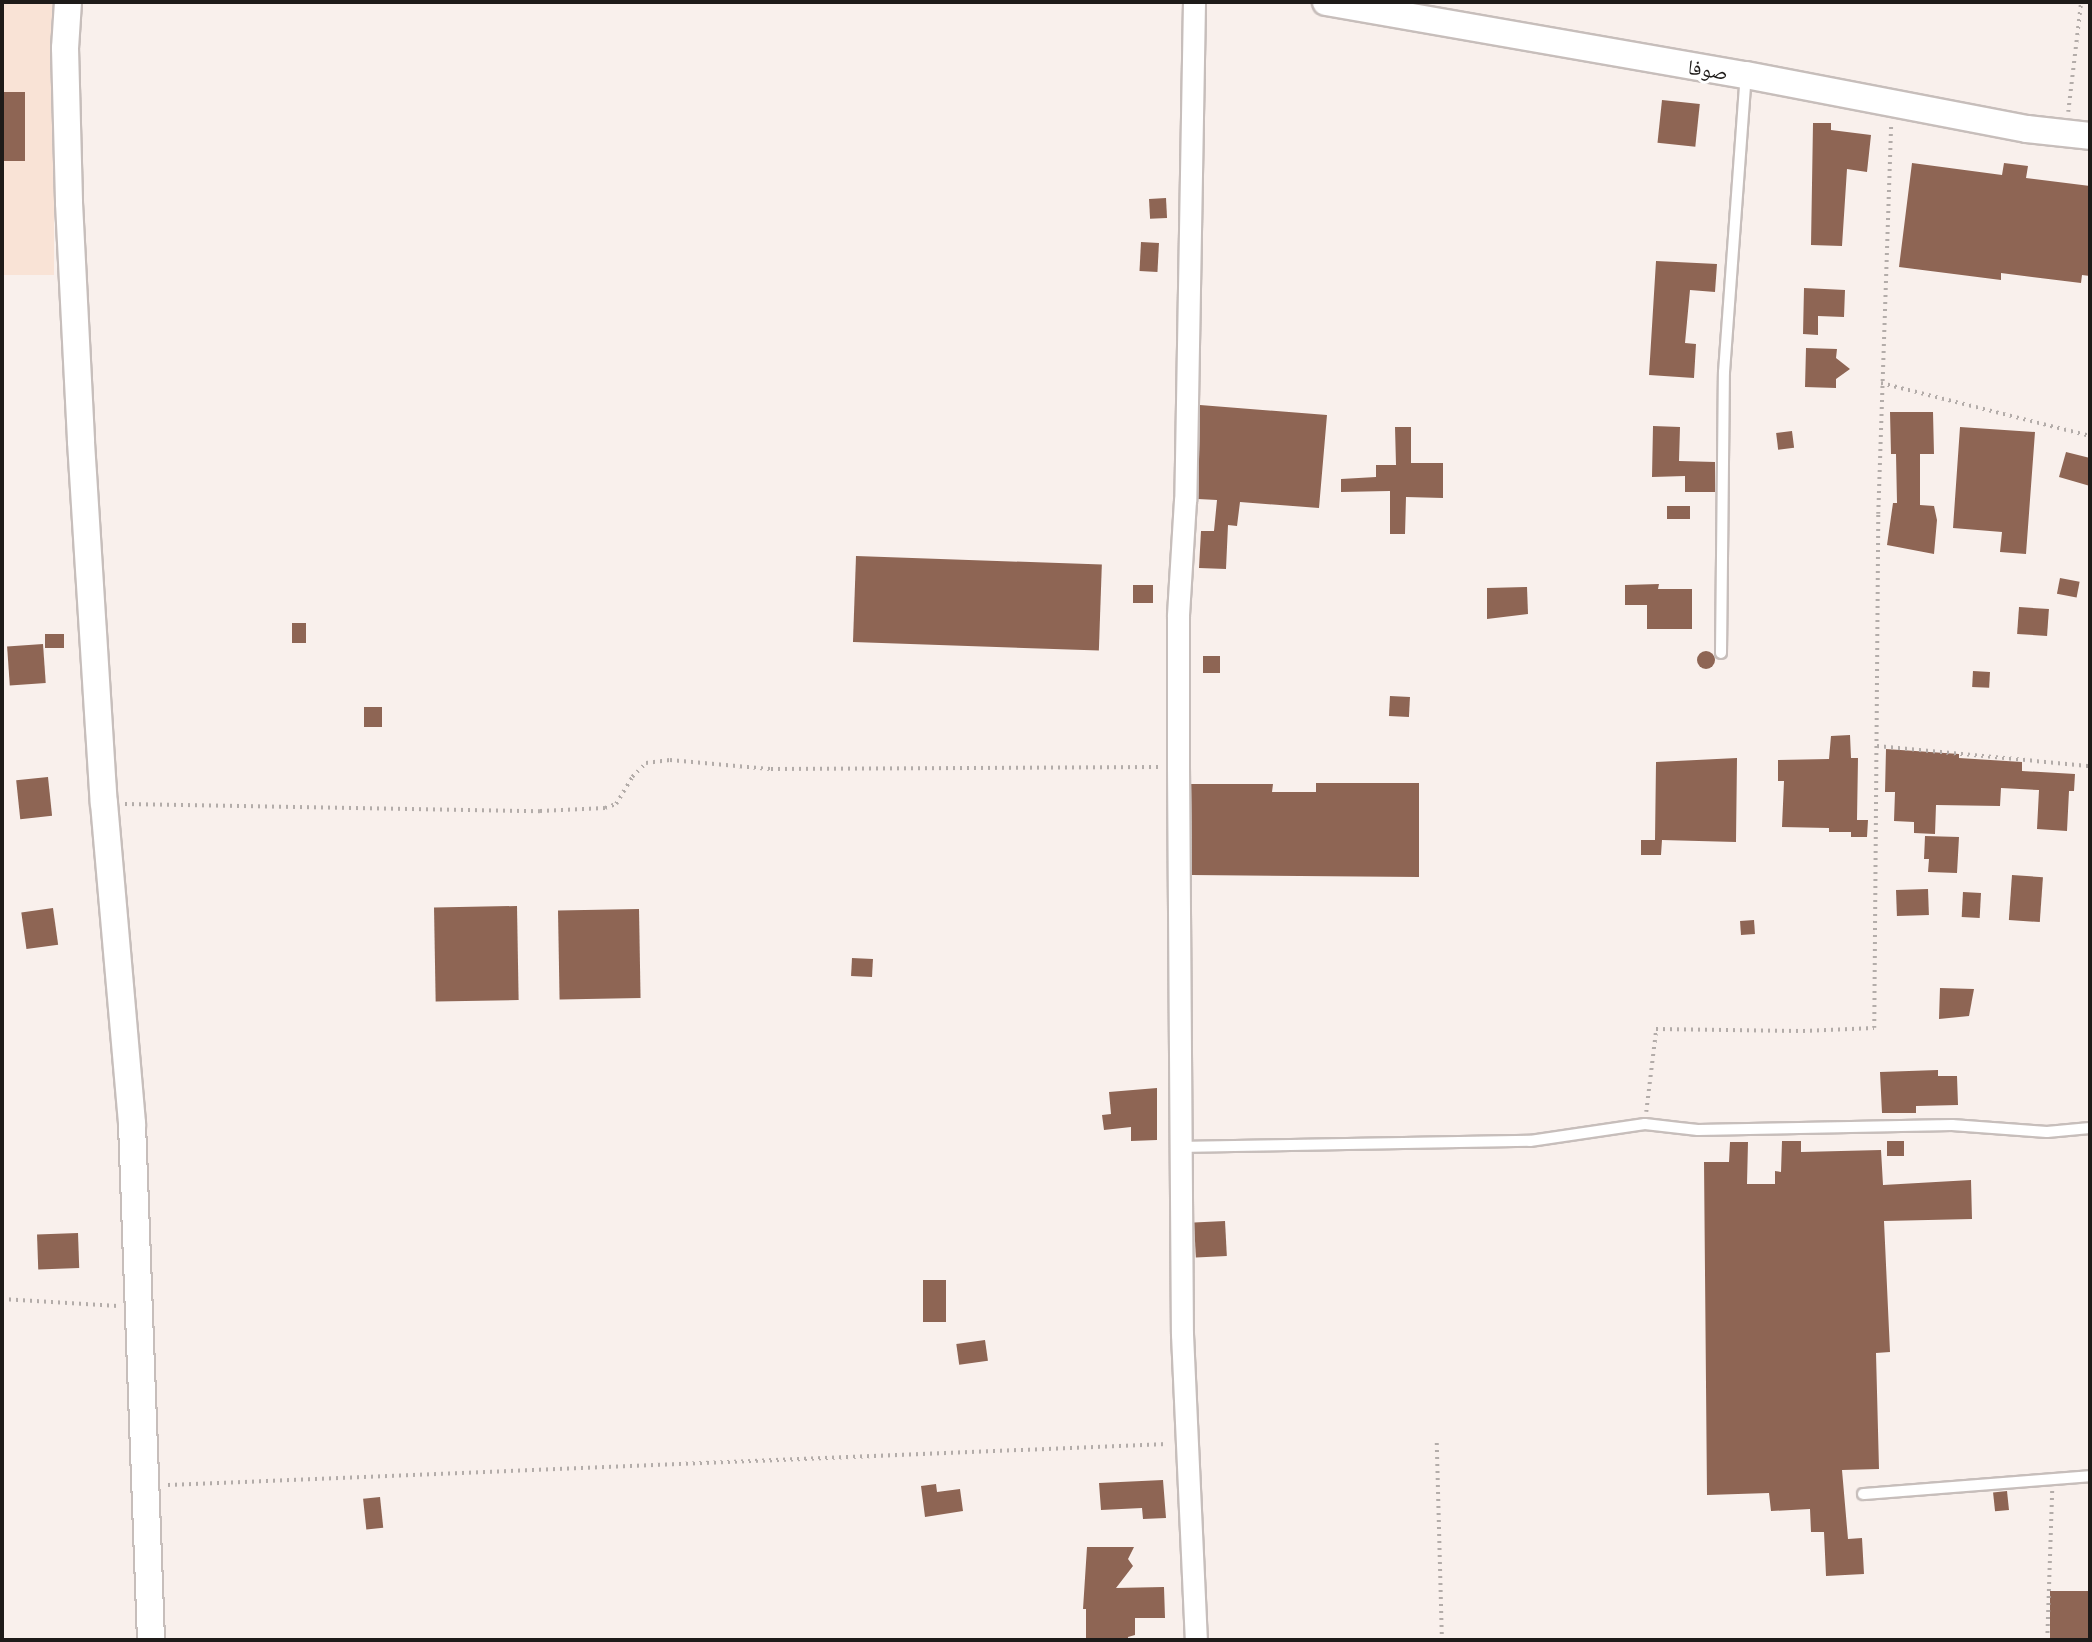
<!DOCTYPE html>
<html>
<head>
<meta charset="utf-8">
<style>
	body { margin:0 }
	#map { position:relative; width:2092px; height:1642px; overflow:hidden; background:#f9f0ec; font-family:Commissioner,"Noto Naskh Arabic",sans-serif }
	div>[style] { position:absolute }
	.commercial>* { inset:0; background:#f9e3d6; transform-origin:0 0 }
	.building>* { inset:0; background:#8e6554; transform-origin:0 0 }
	.round { border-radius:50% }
	.path>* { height:3.5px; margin-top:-1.75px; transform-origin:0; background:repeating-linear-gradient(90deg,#b3aca9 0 2px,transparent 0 7px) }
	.roads { filter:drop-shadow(2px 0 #c7bebb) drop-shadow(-2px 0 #c7bebb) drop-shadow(0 2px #c7bebb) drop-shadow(0 -2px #c7bebb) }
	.service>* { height:10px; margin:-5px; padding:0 5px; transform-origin:5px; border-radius:5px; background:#fff }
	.minor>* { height:21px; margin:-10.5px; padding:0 10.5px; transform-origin:10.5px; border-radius:10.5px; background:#fff }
	.tertiary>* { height:26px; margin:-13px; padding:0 13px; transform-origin:13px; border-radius:13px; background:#fff }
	span { translate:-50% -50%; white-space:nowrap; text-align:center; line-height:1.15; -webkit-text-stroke:6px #fff; paint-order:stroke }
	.street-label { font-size:21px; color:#1e1b19 }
	.frame { position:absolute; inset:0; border:4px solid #1e1b19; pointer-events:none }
</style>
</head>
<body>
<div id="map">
	<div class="commercial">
		<div style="left:2px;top:2px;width:52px;height:273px"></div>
	</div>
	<div class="building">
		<div style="left:2px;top:92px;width:23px;height:69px"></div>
		<div style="left:1662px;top:100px;width:38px;height:43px;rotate:6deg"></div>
		<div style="clip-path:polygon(1813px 123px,1831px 123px,1831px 130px,1871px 135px,1867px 172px,1847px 169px,1842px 246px,1811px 245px)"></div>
		<div style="clip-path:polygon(1912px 163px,2002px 175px,2004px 163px,2028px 166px,2026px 178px,2090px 186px,2090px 276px,2082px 275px,2081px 283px,2001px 273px,2001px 280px,1899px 267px)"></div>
		<div style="left:1166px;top:198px;width:20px;height:17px;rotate:87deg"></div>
		<div style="left:1141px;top:242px;width:18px;height:29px;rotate:3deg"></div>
		<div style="clip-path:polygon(1656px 261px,1717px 264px,1715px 292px,1690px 290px,1685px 343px,1696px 344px,1694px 378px,1649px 375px)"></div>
		<div style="clip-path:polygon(1804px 288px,1845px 290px,1844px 317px,1818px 316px,1818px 335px,1803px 334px)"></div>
		<div style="clip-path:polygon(1806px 348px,1837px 349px,1836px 358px,1850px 369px,1836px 379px,1836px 388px,1805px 387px)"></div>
		<div style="clip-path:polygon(1200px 405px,1327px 415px,1319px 508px,1240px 502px,1237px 526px,1228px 525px,1226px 569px,1199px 568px,1201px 531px,1214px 531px,1217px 500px,1198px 499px)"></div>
		<div style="clip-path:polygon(1890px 412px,1933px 412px,1934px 454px,1920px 454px,1920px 505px,1934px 506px,1937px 520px,1934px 554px,1887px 545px,1893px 503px,1897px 503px,1896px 454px,1891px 454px)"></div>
		<div style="clip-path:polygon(1653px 426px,1680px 427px,1679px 461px,1715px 462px,1715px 492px,1685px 492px,1685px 476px,1652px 477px)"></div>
		<div style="clip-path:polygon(1395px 427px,1411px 427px,1411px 463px,1443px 463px,1443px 498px,1406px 497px,1405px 534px,1390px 534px,1390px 491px,1341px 492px,1341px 479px,1376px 477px,1376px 465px,1396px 465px)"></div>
		<div style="clip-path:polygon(1960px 427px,2035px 432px,2026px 554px,2000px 552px,2002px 532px,1953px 528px)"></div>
		<div style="left:1792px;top:431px;width:17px;height:16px;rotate:83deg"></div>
		<div style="clip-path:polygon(2066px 452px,2090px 458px,2090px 486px,2059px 477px)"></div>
		<div style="left:1667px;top:506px;width:23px;height:13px"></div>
		<div style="left:856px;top:556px;width:246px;height:86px;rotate:2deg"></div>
		<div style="left:2060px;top:578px;width:20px;height:16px;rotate:11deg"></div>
		<div style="clip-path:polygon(1659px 584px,1658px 589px,1692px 589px,1692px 629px,1647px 629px,1647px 605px,1625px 605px,1625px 585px)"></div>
		<div style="left:1133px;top:585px;width:20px;height:18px"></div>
		<div style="clip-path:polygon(1527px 587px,1528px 614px,1487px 619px,1487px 588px)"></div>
		<div style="left:2019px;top:607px;width:30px;height:27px;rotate:4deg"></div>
		<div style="left:292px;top:623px;width:14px;height:20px"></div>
		<div style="left:45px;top:634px;width:19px;height:14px"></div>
		<div style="left:43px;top:644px;width:39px;height:36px;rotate:86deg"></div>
		<div class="round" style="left:1697px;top:651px;width:18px;height:18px"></div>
		<div style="left:1203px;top:656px;width:17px;height:17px"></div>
		<div style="left:1973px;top:671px;width:17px;height:16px;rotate:3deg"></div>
		<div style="left:1390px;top:696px;width:20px;height:20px;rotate:3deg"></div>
		<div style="left:364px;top:707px;width:18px;height:20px"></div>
		<div style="clip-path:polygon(1850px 735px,1851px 758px,1858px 758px,1857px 820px,1868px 820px,1867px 837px,1851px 837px,1851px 832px,1829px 832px,1829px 828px,1782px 827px,1784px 781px,1778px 781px,1778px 760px,1829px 759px,1831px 736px)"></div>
		<div style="clip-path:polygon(1886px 749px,1959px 754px,1959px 758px,2022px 762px,2022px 771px,2075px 774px,2074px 791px,2069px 791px,2067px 831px,2037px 829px,2039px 790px,2001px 788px,2000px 806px,1936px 805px,1935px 834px,1914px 833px,1914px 822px,1894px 821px,1895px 792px,1885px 792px)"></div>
		<div style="clip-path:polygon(1737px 758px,1736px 842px,1662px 840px,1661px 855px,1641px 855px,1641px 840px,1655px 840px,1656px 762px)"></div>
		<div style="left:48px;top:777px;width:39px;height:32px;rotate:84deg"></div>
		<div style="clip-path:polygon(1316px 783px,1419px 783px,1419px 877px,1192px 875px,1191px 784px,1273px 784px,1272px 792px,1316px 792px)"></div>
		<div style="clip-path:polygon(1925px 836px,1959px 837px,1957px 873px,1928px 872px,1929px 859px,1924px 859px)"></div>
		<div style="left:2012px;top:875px;width:31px;height:45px;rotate:4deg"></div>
		<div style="left:1928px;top:889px;width:26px;height:32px;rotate:88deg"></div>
		<div style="left:1963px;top:892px;width:18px;height:25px;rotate:3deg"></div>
		<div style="left:517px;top:906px;width:94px;height:83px;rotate:89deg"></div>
		<div style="left:53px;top:908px;width:37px;height:32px;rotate:82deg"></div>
		<div style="left:639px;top:909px;width:89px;height:81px;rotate:89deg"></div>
		<div style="left:1754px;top:920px;width:14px;height:14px;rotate:86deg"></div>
		<div style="left:852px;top:958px;width:21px;height:18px;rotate:3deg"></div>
		<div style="clip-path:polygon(1940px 988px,1974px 989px,1969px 1016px,1939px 1019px)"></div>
		<div style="clip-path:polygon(1938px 1070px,1938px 1076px,1957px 1076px,1958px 1105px,1916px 1106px,1916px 1113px,1882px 1113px,1880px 1072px)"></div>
		<div style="clip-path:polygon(1157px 1088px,1157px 1140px,1131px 1141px,1131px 1127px,1104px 1130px,1102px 1115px,1111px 1114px,1109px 1092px)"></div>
		<div style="clip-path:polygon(1782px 1141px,1801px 1141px,1801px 1152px,1881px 1150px,1883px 1185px,1971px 1180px,1972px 1219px,1884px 1221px,1890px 1352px,1876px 1353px,1879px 1469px,1842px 1470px,1848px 1539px,1862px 1538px,1864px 1574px,1826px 1576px,1824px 1532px,1811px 1532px,1810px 1509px,1771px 1511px,1769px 1493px,1707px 1495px,1704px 1162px,1729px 1162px,1730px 1142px,1748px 1142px,1747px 1184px,1775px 1184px,1775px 1171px,1781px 1172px)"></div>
		<div style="left:1904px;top:1141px;width:15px;height:17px;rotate:90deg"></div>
		<div style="left:1225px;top:1221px;width:35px;height:31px;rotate:87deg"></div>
		<div style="left:78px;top:1233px;width:35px;height:41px;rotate:88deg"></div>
		<div style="left:946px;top:1280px;width:42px;height:23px;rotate:90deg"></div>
		<div style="left:985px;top:1340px;width:21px;height:29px;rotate:82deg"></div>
		<div style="clip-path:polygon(1163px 1480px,1166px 1518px,1143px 1519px,1142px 1508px,1101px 1510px,1099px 1483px)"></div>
		<div style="clip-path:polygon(936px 1484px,937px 1492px,960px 1489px,963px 1511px,925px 1517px,921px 1486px)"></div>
		<div style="left:2007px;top:1491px;width:19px;height:14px;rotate:84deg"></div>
		<div style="left:380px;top:1497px;width:31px;height:17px;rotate:84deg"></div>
		<div style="clip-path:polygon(1087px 1547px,1134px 1547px,1128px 1559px,1133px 1566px,1116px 1588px,1164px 1587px,1165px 1618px,1135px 1618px,1135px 1635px,1128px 1637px,1128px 1640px,1086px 1640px,1086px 1609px,1083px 1609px)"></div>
		<div style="left:2090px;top:1591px;width:49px;height:40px;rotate:90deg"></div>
	</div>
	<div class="path">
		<div style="left:2068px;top:112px;width:111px;rotate:-83.3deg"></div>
		<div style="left:1881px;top:383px;width:216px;rotate:14.2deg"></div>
		<div style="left:1877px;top:746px;width:214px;rotate:5.4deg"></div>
		<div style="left:125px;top:804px;width:415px;rotate:1deg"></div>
		<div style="left:540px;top:811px;width:65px;rotate:-2.6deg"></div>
		<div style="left:605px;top:808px;width:12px;rotate:-20deg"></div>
		<div style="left:616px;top:804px;width:31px;rotate:-59deg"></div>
		<div style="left:632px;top:777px;width:20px;rotate:-45deg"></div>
		<div style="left:646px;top:763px;width:24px;rotate:-7deg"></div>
		<div style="left:670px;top:760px;width:101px;rotate:5.1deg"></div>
		<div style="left:771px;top:769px;width:387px;rotate:-0.3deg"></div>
		<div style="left:1646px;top:1112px;width:84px;rotate:-83.1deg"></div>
		<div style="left:1656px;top:1029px;width:147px;rotate:0.8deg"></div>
		<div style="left:1803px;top:1031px;width:71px;rotate:-2.4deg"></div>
		<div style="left:1874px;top:1028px;width:514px;rotate:-89.55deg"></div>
		<div style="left:1878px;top:514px;width:391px;rotate:-88.1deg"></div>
		<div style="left:2px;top:1299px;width:116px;rotate:3.5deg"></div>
		<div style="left:1437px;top:1443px;width:197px;rotate:88.5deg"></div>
		<div style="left:168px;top:1485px;width:1000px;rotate:-2.35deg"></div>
		<div style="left:2047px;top:1640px;width:149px;rotate:-88.1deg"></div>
	</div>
	<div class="roads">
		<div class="service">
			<div style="left:1721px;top:653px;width:281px;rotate:-89.4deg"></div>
			<div style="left:1724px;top:372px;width:298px;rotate:-85.8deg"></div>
			<div style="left:1178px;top:1147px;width:352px;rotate:-1deg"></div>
			<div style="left:1530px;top:1141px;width:116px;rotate:-8.4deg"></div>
			<div style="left:1645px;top:1124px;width:53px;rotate:6.5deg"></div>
			<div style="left:1698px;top:1130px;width:254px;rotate:-1.1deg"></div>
			<div style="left:1952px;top:1125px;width:95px;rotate:4.2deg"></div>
			<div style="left:2047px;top:1132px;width:43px;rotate:-5.3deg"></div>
			<div style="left:1863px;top:1494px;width:228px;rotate:-4.5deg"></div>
		</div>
		<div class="minor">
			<div style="left:1194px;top:2px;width:498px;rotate:91deg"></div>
			<div style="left:1185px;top:500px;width:116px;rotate:93.5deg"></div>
			<div style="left:1178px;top:616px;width:151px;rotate:90deg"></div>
			<div style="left:1178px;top:767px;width:567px;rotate:89.6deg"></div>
			<div style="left:1182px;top:1334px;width:306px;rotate:87.4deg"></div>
		</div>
		<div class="tertiary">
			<div style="left:68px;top:2px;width:46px;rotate:93.7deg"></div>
			<div style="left:65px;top:48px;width:155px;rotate:88.5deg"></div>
			<div style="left:69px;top:203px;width:239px;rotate:87.1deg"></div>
			<div style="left:81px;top:442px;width:362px;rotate:86.4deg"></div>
			<div style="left:104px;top:803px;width:322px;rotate:85deg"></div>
			<div style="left:132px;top:1124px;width:516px;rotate:87.89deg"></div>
			<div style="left:1326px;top:2px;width:426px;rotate:9.9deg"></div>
			<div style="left:1746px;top:75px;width:286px;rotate:10.9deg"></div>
			<div style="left:2027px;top:129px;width:63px;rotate:6.3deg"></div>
		</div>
	</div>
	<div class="street-label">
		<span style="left:1708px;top:69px;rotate:9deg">صوفا</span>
	</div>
	<div class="frame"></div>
</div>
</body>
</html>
